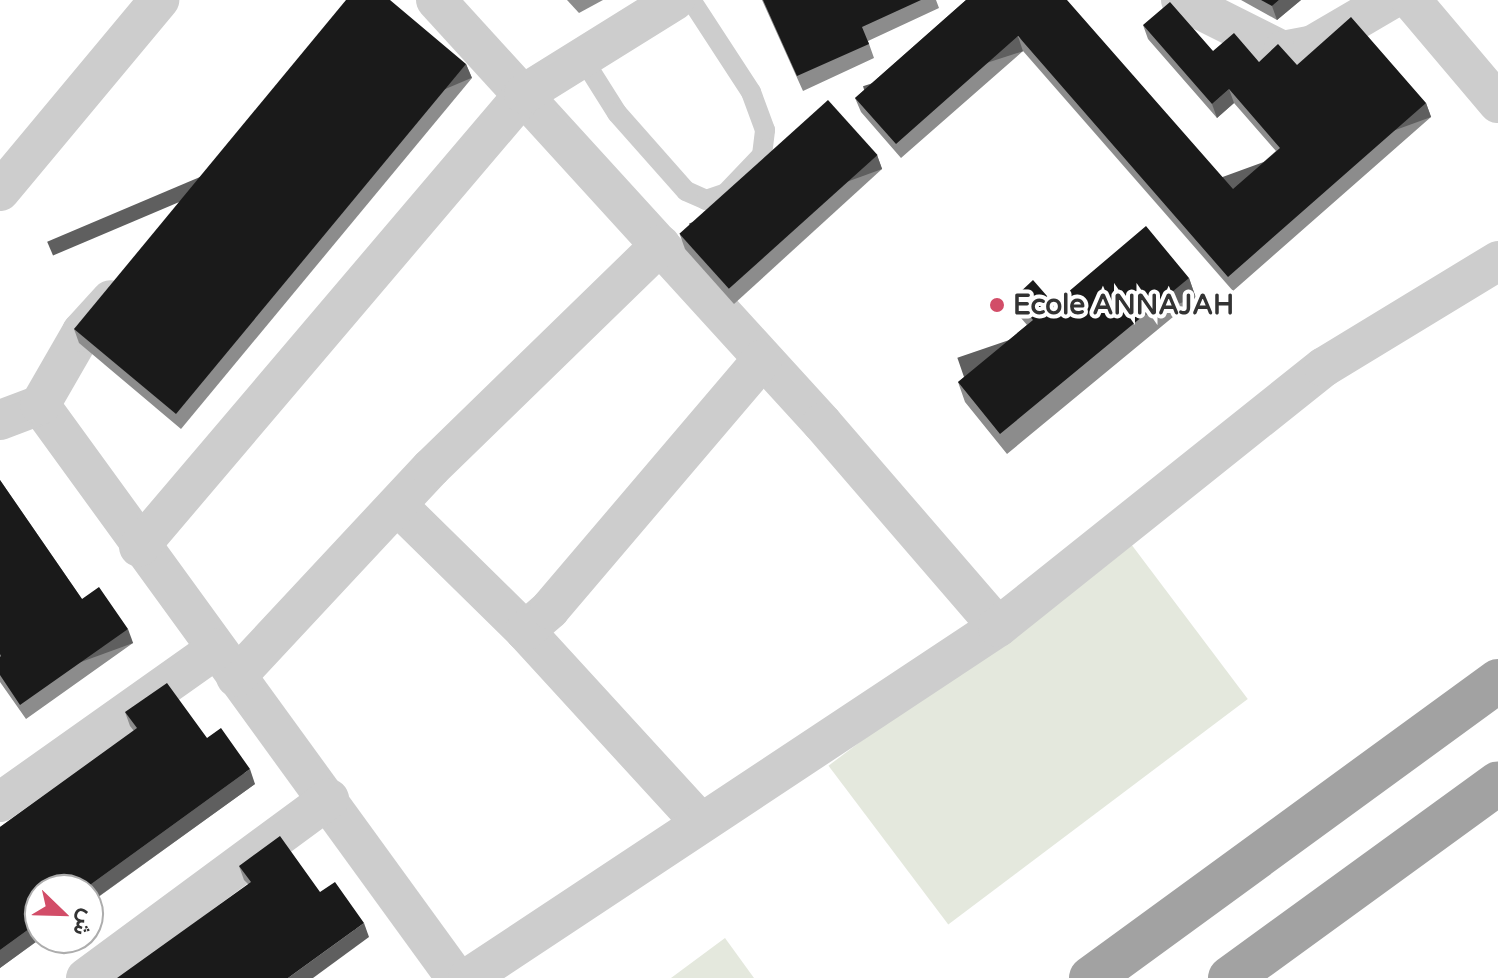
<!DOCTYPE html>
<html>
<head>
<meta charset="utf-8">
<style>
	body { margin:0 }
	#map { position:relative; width:1498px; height:978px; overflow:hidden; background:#fff; font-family:"Varela Round",Vazirmatn,sans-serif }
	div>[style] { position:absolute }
	.green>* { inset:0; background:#e4e8dd; transform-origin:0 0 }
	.service>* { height:20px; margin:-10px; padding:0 10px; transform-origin:10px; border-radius:10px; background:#cdcdcd }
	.minor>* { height:40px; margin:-20px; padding:0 20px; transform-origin:20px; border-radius:20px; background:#cdcdcd }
	.trunk>* { height:44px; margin:-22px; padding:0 22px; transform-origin:22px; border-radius:22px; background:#a2a2a2 }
	.wall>* { inset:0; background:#8c8c8c }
	.shaded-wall>* { inset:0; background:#5f5f5f; transform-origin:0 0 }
	.building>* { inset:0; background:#1a1a1a; transform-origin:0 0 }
	.dots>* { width:22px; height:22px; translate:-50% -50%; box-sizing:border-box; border:4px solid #fff; border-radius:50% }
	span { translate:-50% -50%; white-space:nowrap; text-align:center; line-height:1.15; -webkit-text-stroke:8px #fff; paint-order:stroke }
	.poi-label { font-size:28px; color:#333; font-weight:700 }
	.left { translate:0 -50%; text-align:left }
	.north { position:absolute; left:24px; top:874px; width:80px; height:80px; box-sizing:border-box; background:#fff; border:2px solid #adadad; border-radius:50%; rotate:113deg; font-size:22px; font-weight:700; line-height:32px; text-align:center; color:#333 }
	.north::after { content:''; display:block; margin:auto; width:28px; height:36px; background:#d24d68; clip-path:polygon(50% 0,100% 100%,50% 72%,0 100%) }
</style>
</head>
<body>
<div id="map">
	<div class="green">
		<div style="left:1128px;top:540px;width:199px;height:375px;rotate:53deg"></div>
		<div style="clip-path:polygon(725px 938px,754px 978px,671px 978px)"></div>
	</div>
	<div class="service">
		<div style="left:583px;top:59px;width:64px;rotate:57.8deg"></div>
		<div style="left:617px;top:113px;width:104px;rotate:48.5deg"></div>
		<div style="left:686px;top:191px;width:22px;rotate:24deg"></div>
		<div style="left:706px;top:200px;width:21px;rotate:-19deg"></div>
		<div style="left:726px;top:193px;width:52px;rotate:-46.5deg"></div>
		<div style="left:762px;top:155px;width:25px;rotate:-83deg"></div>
		<div style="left:765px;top:130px;width:40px;rotate:-110.2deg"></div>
		<div style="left:751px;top:92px;width:110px;rotate:-123.1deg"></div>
	</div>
	<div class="minor">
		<div style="left:436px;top:0;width:573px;rotate:47.62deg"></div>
		<div style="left:822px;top:423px;width:269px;rotate:49.2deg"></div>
		<div style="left:1181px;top:0;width:114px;rotate:26.6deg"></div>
		<div style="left:1283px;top:51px;width:31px;rotate:-11deg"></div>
		<div style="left:1313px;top:45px;width:89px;rotate:-30.3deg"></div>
		<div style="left:1411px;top:0;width:135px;rotate:49.8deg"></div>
		<div style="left:0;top:191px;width:249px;rotate:-50.2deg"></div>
		<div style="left:40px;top:405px;width:708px;rotate:54.02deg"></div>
		<div style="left:0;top:420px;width:43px;rotate:-20.6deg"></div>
		<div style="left:40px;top:405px;width:84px;rotate:-60.1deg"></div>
		<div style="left:82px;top:332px;width:43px;rotate:-47.8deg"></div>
		<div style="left:397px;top:505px;width:180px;rotate:44.5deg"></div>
		<div style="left:139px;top:547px;width:595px;rotate:-49.64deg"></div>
		<div style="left:524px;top:94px;width:178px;rotate:-31.9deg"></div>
		<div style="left:236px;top:677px;width:286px;rotate:-47deg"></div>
		<div style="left:431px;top:468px;width:320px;rotate:-44.2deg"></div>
		<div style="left:0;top:802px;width:265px;rotate:-35.3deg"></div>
		<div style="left:701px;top:823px;width:260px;rotate:-132.5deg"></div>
		<div style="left:525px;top:631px;width:33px;rotate:-41deg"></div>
		<div style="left:550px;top:609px;width:328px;rotate:-49.6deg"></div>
		<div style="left:86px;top:978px;width:302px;rotate:-36.4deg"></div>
		<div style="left:468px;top:978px;width:636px;rotate:-33.52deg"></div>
		<div style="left:998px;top:627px;width:417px;rotate:-38.6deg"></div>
		<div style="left:1324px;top:367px;width:204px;rotate:-31.3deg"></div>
	</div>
	<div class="trunk">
		<div style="left:1091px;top:978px;width:504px;rotate:-36.12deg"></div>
		<div style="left:1230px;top:978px;width:331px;rotate:-36deg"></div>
	</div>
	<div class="wall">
		<div style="clip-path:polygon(567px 0,603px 0,579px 13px)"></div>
		<div style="clip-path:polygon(762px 0,936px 0,939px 8px,868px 41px,874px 58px,803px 91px)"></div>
		<div style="clip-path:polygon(966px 0,1233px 189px,1276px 151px,1234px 103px,1217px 118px,1148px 39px,1143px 25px,1213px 51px,1259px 62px,1297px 65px,1426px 103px,1431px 117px,1233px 291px,1023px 51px,901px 158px,861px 112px,855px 98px)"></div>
		<div style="clip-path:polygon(1241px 0,1301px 0,1277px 20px)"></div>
		<div style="clip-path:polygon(466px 64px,472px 78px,181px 429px,79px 343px,74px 329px)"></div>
		<div style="clip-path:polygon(877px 155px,882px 169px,734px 304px,685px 249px,680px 235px)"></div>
		<div style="clip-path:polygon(1189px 278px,1196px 298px,1007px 454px,965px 402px,958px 382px,1027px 325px,1021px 318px,1014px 298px,1054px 304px)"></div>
		<div style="clip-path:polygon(0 480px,82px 599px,133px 643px,26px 719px,0 682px)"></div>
		<div style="clip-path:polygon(125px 712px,207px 738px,255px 784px,0 968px,0 827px,134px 731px,130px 726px)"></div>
		<div style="clip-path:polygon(239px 866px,369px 937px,248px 884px,244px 880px)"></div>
	</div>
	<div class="shaded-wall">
		<div style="clip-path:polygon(1279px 0,1301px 0,1277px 20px,1272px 6px)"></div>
		<div style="left:1018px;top:36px;width:16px;height:163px;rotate:72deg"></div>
		<div style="left:466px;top:64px;width:15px;height:455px;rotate:67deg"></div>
		<div style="clip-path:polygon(1229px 89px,1234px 103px,1217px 118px,1212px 104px)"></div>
		<div style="left:1426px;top:103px;width:15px;height:264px;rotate:70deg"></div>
		<div style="left:877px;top:155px;width:15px;height:200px;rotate:70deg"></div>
		<div style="left:1189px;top:278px;width:21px;height:245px;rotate:71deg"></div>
		<div style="left:128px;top:629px;width:15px;height:132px;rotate:70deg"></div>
		<div style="clip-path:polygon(250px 769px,255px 784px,88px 904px,88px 890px,83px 890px)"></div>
		<div style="clip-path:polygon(40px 921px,40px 938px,41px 938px,0 968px,0 950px)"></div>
		<div style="clip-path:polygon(364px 923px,369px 937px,313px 978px,288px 978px)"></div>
	</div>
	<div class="building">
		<div style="clip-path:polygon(346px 0,390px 0,466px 64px,176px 414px,74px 329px)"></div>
		<div style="clip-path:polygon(763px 0,921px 0,862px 27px,869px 44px,797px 76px)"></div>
		<div style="clip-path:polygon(966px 0,1067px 0,1233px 189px,1280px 148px,1229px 89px,1212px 104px,1143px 25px,1170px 2px,1213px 51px,1234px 33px,1259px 62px,1278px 44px,1297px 65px,1351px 17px,1426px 103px,1228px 277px,1018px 36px,896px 144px,855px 98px)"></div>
		<div style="clip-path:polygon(1261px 0,1279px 0,1272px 6px)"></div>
		<div style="left:828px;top:100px;width:74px;height:200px;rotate:48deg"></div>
		<div style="clip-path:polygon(1146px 226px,1189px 278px,1000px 434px,958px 382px,1033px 320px,1014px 298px,1033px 280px,1054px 304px)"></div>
		<div style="clip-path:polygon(0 480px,82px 599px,99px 587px,128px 629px,20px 705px,0 675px,0 657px,1px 656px,0 654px)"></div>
		<div style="clip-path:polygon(167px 683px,207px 738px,221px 728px,250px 769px,83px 890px,40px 890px,40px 921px,0 950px,0 827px,137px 728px,125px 712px)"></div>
		<div style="clip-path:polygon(280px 836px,320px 892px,335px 882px,364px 923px,288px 978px,117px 978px,251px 882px,239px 866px)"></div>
	</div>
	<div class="dots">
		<div style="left:997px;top:305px;background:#d24d68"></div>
	</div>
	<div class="poi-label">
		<span class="left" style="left:1013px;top:305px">Ecole ANNAJAH</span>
	</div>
	<div class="north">ش</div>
</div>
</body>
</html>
